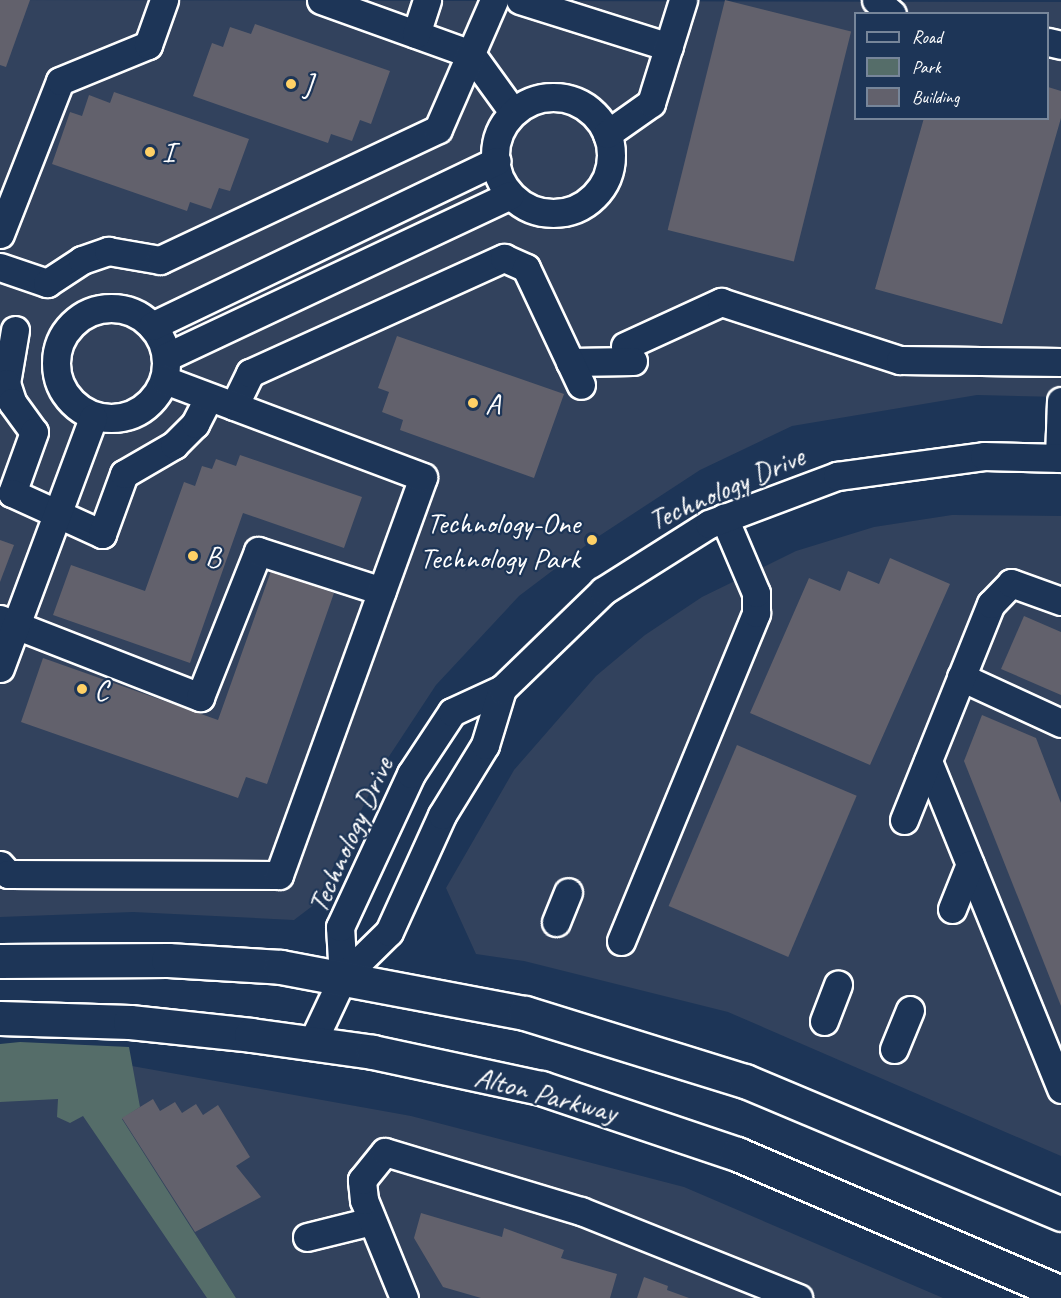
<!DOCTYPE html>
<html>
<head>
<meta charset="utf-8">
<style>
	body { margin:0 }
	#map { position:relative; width:1061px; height:1298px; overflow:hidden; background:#1d3557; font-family:Caveat,sans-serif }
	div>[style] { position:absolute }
	.built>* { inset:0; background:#32425d }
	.green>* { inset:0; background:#556d69 }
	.building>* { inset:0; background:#62616c; transform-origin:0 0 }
	.roads { filter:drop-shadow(2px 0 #fff) drop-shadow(-2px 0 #fff) drop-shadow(0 2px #fff) drop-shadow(0 -2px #fff) }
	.minor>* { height:27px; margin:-13.5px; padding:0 13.5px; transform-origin:13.5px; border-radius:13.5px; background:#1d3557 }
	.minor>.ring { margin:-13.5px; padding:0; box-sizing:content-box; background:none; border:27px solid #1d3557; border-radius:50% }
	.major>* { height:33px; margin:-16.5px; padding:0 16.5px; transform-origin:16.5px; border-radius:16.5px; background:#1d3557 }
	.dots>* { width:16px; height:16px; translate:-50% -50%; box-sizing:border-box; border:3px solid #1d3557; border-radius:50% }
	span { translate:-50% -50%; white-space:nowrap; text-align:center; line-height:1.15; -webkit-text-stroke:4.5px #1d3557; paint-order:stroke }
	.poi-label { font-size:30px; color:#fff }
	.left { translate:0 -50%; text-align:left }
	.right { translate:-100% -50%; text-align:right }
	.street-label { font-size:30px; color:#fff }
	.legend { position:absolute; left:854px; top:12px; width:195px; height:108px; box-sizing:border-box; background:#1d3557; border:2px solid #77869a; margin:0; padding:8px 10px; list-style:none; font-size:18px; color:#fff }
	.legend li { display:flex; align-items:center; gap:12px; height:30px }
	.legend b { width:30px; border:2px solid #77869a }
</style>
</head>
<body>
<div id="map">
	<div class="built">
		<div style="clip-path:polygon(evenodd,0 0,1061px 2px,1061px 397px,977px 395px,792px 426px,700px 470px,593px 540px,519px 596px,436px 685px,384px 764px,315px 904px,294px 920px,133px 912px,0 917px,0 0,856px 14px,1048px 14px,1048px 118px,856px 118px,856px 14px)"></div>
		<div style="clip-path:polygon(952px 515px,1061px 516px,1061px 1156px,728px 1012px,524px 961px,476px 954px,446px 888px,514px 770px,596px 676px,645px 635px,702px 597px,796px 551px,874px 527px)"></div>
		<div style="clip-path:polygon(132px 1066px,411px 1116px,684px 1187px,943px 1298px,236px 1298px,133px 1137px,227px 1298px,0 1298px,0 1075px)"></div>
	</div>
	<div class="green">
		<div style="clip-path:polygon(20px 1042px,129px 1047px,140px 1107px,122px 1119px,236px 1298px,207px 1298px,83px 1116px,70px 1123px,57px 1117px,58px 1099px,0 1102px,0 1044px)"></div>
	</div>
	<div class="building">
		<div style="clip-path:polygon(0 0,30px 0,6px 67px,0 65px)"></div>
		<div style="left:725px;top:0;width:130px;height:237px;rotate:14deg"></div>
		<div style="clip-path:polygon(255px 24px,390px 71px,371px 124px,360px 120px,352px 141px,331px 134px,328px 143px,193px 96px,212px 43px,223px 47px,230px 27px,251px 34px)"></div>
		<div style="clip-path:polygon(1048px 87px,1061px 91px,1061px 118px,1002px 324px,875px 289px,924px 118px,1048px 118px)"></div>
		<div style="clip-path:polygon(114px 92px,249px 139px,230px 191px,219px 188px,211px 209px,190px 202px,187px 211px,52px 164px,70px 112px,82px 116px,89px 95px,110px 103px)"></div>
		<div style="clip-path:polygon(397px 336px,564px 394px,534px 478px,400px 430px,403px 420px,382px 412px,389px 392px,378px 388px)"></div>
		<div style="clip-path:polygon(240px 455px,362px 497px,344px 548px,243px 513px,190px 663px,53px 615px,71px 565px,145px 591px,184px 482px,195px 486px,202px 466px,212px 469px,216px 459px,236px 466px)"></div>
		<div style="clip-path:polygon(0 540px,14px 545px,0 582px)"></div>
		<div style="clip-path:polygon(890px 558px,950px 584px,870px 765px,750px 713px,809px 578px,840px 591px,848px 571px,879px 584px)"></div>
		<div style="clip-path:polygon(271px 571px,334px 593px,267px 784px,246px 777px,238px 798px,21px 722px,43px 658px,218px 720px)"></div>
		<div style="clip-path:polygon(1024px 616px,1061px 632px,1061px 695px,1001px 669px)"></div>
		<div style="clip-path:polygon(982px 715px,1036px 738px,1061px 803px,1061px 1006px,964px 761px)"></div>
		<div style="left:737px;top:745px;width:130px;height:175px;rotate:23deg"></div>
		<div style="clip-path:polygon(153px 1099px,160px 1111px,175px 1102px,182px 1113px,196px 1104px,203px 1115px,218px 1105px,250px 1157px,236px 1166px,261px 1197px,195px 1232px,122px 1118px)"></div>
		<div style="clip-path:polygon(421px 1213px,502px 1237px,504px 1228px,564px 1250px,561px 1258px,617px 1274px,610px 1298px,481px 1298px,443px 1287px,414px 1238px)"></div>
		<div style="clip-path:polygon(644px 1277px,668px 1286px,667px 1290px,689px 1298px,637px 1298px)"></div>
	</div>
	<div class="roads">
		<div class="minor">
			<div style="left:321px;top:0;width:159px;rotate:19.8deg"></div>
			<div style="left:471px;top:54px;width:72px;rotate:54.1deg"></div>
			<div style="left:520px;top:0;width:156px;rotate:17.5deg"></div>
			<div style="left:876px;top:0;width:21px;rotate:41deg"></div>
			<div style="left:416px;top:34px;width:36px;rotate:-72deg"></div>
			<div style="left:1048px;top:42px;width:13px;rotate:13deg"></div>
			<div class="ring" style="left:495px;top:97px;width:89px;height:89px"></div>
			<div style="left:607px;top:134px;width:54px;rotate:-35.2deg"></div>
			<div style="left:651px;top:103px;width:108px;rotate:-72.7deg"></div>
			<div style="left:0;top:234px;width:164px;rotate:-68.6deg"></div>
			<div style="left:60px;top:81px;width:95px;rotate:-22.2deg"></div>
			<div style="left:148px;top:45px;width:48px;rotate:-70.4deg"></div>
			<div style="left:0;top:267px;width:50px;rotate:18.8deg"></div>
			<div style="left:47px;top:283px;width:42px;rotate:-33.3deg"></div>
			<div style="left:82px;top:260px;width:28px;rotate:-19deg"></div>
			<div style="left:108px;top:251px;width:53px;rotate:9.8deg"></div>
			<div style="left:160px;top:260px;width:307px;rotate:-25.2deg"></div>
			<div style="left:438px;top:129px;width:141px;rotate:-66.5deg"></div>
			<div class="ring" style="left:56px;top:308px;width:83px;height:83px"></div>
			<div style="left:152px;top:326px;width:382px;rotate:-25.6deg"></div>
			<div style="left:15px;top:330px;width:54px;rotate:99.6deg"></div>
			<div style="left:6px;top:383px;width:20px;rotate:72deg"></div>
			<div style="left:12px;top:402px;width:37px;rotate:54deg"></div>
			<div style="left:34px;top:432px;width:65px;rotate:109.8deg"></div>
			<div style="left:12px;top:493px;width:99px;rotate:24.5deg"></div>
			<div style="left:102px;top:534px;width:64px;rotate:-69.9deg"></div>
			<div style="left:124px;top:474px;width:58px;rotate:-30.1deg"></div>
			<div style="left:174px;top:445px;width:30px;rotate:-45deg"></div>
			<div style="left:195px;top:424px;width:30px;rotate:-63deg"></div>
			<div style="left:625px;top:346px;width:106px;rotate:-24.6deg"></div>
			<div style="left:721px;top:302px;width:188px;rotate:18deg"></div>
			<div style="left:900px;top:360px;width:161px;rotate:0.7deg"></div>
			<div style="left:166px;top:357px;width:380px;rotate:-25.2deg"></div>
			<div style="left:570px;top:362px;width:63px;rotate:-0.9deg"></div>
			<div style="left:234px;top:406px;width:37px;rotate:-64deg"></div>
			<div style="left:250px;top:373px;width:279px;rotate:-24.4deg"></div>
			<div style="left:504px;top:258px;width:24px;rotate:24deg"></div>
			<div style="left:526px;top:268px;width:129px;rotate:64.8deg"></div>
			<div style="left:1059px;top:458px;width:57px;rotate:-88deg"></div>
			<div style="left:0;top:619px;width:215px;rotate:21.3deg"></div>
			<div style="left:200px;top:697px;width:157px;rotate:-68.3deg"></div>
			<div style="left:258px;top:551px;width:130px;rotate:17.9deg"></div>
			<div style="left:0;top:668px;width:267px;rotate:-69.6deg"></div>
			<div style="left:961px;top:677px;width:110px;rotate:24.7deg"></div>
			<div style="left:928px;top:761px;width:354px;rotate:67.9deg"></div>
			<div style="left:904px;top:820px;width:233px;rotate:-68.1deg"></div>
			<div style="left:991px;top:604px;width:29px;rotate:-46deg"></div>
			<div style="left:1011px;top:583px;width:53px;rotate:19.8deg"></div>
			<div style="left:0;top:865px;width:12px;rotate:48deg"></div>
			<div style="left:8px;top:874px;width:271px;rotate:0.2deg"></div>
			<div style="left:279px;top:875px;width:423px;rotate:-70.1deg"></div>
			<div style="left:423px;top:477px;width:276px;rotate:-159.4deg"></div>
			<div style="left:952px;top:909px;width:48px;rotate:-68.2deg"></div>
			<div style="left:556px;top:922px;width:32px;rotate:-68deg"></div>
			<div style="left:621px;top:941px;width:355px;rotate:-67.6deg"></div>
			<div style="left:756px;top:613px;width:20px;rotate:-90deg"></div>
			<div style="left:756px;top:593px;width:82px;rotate:-113.1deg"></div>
			<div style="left:343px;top:977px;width:50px;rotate:-93.4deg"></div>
			<div style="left:340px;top:927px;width:169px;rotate:-65.1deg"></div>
			<div style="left:411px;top:774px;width:74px;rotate:-56.5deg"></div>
			<div style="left:452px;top:712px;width:55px;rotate:-24.7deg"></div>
			<div style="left:824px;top:1021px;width:39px;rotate:-69deg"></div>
			<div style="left:312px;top:1043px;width:73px;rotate:-64.8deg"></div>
			<div style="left:343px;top:977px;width:64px;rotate:-44.4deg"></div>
			<div style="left:389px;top:932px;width:128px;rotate:-65.6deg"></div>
			<div style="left:442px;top:815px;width:82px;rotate:-58.4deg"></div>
			<div style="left:485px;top:745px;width:59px;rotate:-73.1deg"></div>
			<div style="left:502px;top:689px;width:141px;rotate:-44.1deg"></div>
			<div style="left:603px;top:591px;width:125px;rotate:-32.3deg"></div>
			<div style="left:709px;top:524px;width:137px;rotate:-20.6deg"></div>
			<div style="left:837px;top:476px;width:148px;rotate:-7.7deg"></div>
			<div style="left:984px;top:456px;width:77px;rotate:1.5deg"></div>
			<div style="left:894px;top:1049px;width:42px;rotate:-67.7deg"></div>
			<div style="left:307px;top:1237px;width:66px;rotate:-14deg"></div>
			<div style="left:404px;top:1298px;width:106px;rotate:-112.2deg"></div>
			<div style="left:364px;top:1200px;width:20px;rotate:-96deg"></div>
			<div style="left:362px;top:1180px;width:36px;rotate:-51deg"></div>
			<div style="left:385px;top:1152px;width:205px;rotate:16.8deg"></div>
			<div style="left:581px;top:1211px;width:234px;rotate:21.8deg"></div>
		</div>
		<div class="major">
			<div style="left:0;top:961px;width:168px;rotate:-0.3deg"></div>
			<div style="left:168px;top:960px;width:113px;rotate:3.5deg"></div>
			<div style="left:281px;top:967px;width:248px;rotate:10.7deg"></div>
			<div style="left:525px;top:1013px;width:230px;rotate:17.2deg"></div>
			<div style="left:745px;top:1081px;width:343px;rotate:22.8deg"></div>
			<div style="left:0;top:1018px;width:130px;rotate:1.8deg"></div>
			<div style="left:130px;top:1022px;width:122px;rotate:6.1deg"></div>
			<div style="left:251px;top:1035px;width:123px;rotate:7.9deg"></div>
			<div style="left:373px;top:1052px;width:172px;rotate:12.1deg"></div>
			<div style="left:541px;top:1088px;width:207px;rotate:18.6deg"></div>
			<div style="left:737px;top:1154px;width:353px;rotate:23.2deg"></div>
		</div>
	</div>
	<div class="dots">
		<div style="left:291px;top:84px;background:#ffd166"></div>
		<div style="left:150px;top:152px;background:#ffd166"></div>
		<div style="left:473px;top:403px;background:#ffd166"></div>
		<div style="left:592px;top:540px;background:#ffd166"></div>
		<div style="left:193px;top:556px;background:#ffd166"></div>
		<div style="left:82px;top:689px;background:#ffd166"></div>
	</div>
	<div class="poi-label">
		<span class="left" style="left:303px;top:84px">J</span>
		<span class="left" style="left:162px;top:152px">I</span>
		<span class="left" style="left:485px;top:403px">A</span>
		<span class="right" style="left:580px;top:540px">Technology-One<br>Technology Park</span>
		<span class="left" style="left:205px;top:556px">B</span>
		<span class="left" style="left:94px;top:689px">C</span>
	</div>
	<div class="street-label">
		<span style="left:726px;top:488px;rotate:-24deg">Technology Drive</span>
		<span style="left:350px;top:835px;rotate:-66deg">Technology Drive</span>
		<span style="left:546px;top:1094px;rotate:15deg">Alton Parkway</span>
	</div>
	<ul class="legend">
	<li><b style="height:8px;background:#1d3557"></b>Road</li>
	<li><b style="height:16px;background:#556d69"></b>Park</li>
	<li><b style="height:16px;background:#62616c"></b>Building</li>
	</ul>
</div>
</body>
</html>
